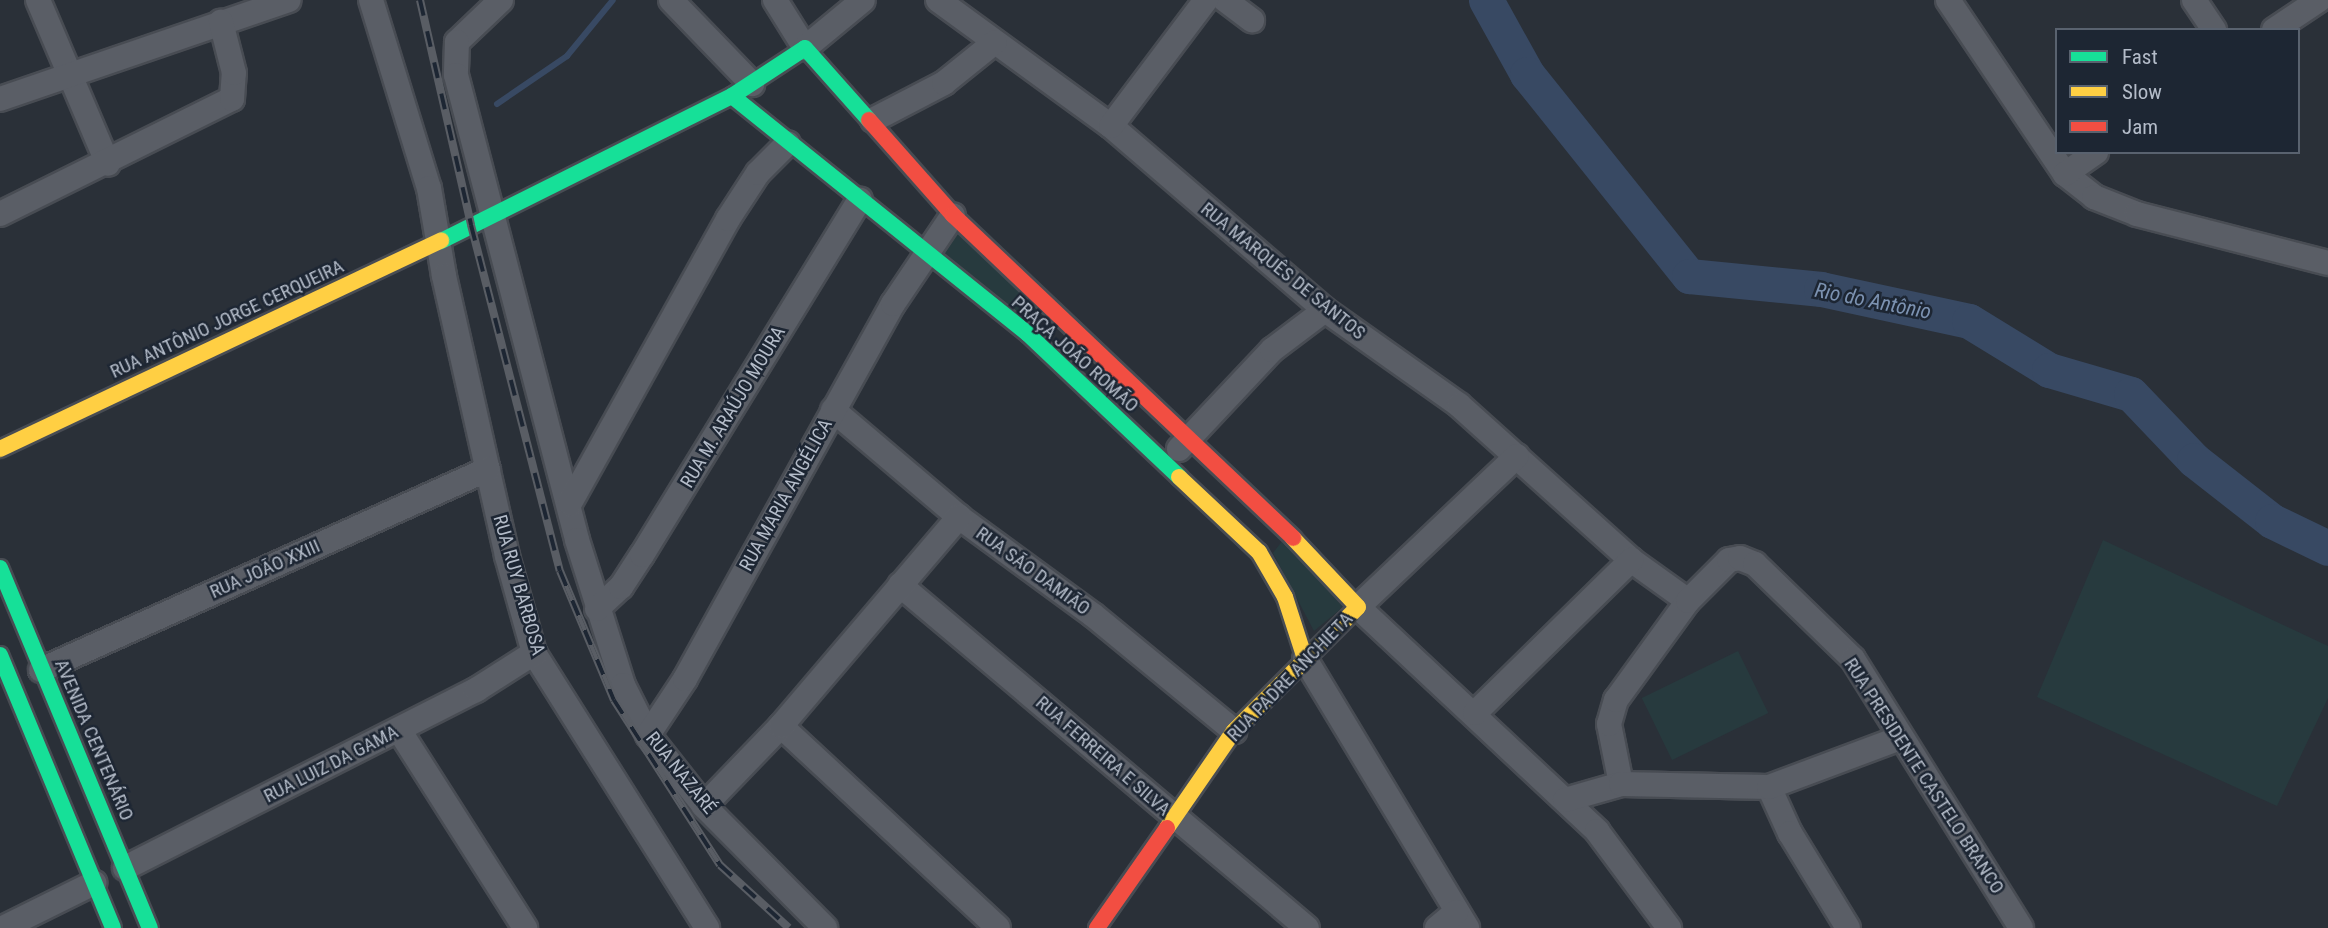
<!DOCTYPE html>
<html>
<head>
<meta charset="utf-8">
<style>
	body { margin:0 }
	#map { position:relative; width:2328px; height:928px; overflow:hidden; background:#2a3038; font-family:"Roboto Condensed",sans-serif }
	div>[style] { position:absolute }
	.green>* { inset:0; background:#273a3e; transform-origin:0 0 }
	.stream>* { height:6px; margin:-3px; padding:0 3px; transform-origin:3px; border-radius:3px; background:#384963 }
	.river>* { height:35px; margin:-17.5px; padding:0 17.5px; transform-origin:17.5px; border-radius:17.5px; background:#384963 }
	.roads { filter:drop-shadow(2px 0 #484c53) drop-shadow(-2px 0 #484c53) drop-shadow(0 2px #484c53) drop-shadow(0 -2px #484c53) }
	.street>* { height:24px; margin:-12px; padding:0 12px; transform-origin:12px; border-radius:12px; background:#5a5e66 }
	.fast>* { height:16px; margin:-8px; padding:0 8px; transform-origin:8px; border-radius:8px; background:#16e098 }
	.slow>* { height:16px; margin:-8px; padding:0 8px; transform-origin:8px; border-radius:8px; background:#ffcf43 }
	.jam>* { height:16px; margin:-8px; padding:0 8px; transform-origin:8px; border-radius:8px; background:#f24e42 }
	.rail>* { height:8px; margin-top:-4px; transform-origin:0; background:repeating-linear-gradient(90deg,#1d2633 0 16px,#595d64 0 32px); box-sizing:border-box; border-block:2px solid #595d64 }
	span { translate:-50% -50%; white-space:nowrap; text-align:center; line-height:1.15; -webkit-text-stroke:5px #1d2633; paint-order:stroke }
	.street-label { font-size:19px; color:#b4bcc9 }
	.water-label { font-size:21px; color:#7c92b1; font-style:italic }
	.legend { position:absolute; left:2055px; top:28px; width:245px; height:126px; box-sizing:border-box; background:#1d2633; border:2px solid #59626f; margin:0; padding:9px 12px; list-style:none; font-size:21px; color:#b4bcc9 }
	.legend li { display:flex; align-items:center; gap:14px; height:35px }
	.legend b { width:35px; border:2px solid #59626f }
</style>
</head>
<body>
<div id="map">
	<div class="green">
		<div style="clip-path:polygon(958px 226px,1039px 309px,1023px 324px,935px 250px)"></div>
		<div style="clip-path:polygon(1283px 540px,1343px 607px,1314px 631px,1273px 553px)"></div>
		<div style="clip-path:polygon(2103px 540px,2328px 646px,2328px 698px,2277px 806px,2037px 697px)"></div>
		<div style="left:1738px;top:651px;width:69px;height:107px;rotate:64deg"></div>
	</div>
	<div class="stream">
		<div style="left:497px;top:104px;width:85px;rotate:-34.4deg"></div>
		<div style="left:567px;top:56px;width:72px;rotate:-50.6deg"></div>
	</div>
	<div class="river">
		<div style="left:1486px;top:0;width:85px;rotate:61deg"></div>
		<div style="left:1527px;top:74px;width:259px;rotate:51.3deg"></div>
		<div style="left:1689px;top:276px;width:133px;rotate:5.6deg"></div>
		<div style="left:1821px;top:289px;width:151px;rotate:12.2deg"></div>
		<div style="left:1969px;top:321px;width:94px;rotate:31.5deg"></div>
		<div style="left:2049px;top:370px;width:85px;rotate:16.3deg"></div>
		<div style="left:2131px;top:394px;width:91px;rotate:46.3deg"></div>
		<div style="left:2194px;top:460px;width:99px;rotate:38deg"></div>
		<div style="left:2272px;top:521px;width:62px;rotate:25.7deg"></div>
	</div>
	<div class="roads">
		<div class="street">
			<div style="left:38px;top:0;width:178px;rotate:66.9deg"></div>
			<div style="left:371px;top:0;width:197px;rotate:72.9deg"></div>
			<div style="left:429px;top:188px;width:89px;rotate:80.3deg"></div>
			<div style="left:444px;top:276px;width:287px;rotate:77.3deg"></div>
			<div style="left:507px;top:556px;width:101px;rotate:74.4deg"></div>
			<div style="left:534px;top:653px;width:325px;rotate:57.8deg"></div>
			<div style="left:501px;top:0;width:61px;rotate:136.3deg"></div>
			<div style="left:457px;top:42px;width:33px;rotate:92deg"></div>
			<div style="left:456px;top:75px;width:480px;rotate:75.4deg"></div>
			<div style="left:577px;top:540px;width:152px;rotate:72.4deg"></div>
			<div style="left:623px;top:685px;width:56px;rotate:63.4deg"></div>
			<div style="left:648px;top:735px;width:90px;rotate:51.7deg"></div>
			<div style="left:704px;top:806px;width:172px;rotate:45.2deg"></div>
			<div style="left:671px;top:0;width:117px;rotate:46deg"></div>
			<div style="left:775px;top:0;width:57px;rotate:58deg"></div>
			<div style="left:805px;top:48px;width:75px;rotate:-39.6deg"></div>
			<div style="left:938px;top:0;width:214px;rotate:36.1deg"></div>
			<div style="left:1111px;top:126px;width:282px;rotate:40.7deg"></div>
			<div style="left:1325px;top:310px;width:164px;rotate:35.3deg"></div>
			<div style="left:1459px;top:405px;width:232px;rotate:42deg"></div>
			<div style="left:1631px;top:560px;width:70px;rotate:35.7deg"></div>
			<div style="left:1225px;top:0;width:34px;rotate:37deg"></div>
			<div style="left:1948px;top:0;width:210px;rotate:56.1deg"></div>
			<div style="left:2065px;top:174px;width:37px;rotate:38deg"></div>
			<div style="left:2094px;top:197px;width:46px;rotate:21.6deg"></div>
			<div style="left:2137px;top:214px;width:197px;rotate:14.4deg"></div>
			<div style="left:2194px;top:0;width:36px;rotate:56deg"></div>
			<div style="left:2274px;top:30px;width:54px;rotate:-33.7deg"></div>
			<div style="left:0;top:99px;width:305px;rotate:-18.9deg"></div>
			<div style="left:873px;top:120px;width:80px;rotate:-27.5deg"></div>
			<div style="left:944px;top:83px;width:65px;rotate:-38.8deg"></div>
			<div style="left:1111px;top:126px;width:158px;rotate:-53deg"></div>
			<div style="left:2065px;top:174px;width:38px;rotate:-35deg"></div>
			<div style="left:0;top:214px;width:259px;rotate:-26.4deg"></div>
			<div style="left:232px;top:99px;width:26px;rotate:-86deg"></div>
			<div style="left:234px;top:73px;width:53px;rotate:-104.3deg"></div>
			<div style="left:833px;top:410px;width:165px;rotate:40.3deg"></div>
			<div style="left:959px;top:517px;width:166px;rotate:36.2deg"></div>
			<div style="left:1093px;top:615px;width:183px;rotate:39.4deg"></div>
			<div style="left:1179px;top:449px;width:136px;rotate:-46.8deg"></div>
			<div style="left:1272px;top:350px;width:66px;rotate:-37deg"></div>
			<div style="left:1517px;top:456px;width:219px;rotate:136.5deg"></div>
			<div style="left:1358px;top:607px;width:328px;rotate:43.1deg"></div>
			<div style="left:1597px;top:831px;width:121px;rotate:53.4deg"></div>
			<div style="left:570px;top:503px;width:325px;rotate:-60.9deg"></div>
			<div style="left:728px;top:219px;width:55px;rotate:-56.9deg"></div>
			<div style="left:758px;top:173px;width:42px;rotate:-45deg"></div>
			<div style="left:900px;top:585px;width:532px;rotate:40.12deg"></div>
			<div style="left:597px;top:609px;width:33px;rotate:-43deg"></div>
			<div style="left:621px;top:587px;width:38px;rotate:-57deg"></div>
			<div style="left:642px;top:555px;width:417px;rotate:-58.5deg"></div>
			<div style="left:1305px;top:659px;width:314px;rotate:58.9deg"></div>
			<div style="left:41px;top:670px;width:490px;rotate:-24.2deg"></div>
			<div style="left:1475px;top:713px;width:219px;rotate:-44.4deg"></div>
			<div style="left:781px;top:726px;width:296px;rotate:42.9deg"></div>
			<div style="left:399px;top:730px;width:235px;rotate:57.5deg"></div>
			<div style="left:648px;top:735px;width:67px;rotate:-56.5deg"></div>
			<div style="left:685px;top:679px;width:429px;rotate:-61deg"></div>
			<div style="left:893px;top:304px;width:107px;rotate:-56deg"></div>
			<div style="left:1621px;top:784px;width:61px;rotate:-101.3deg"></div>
			<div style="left:1609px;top:724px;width:25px;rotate:-74deg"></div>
			<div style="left:1616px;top:700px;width:122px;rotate:-54deg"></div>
			<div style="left:1688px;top:601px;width:58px;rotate:-45deg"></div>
			<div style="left:1729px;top:560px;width:11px;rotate:-10deg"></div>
			<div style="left:1740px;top:558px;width:16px;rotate:22deg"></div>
			<div style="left:1755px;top:564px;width:136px;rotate:44.1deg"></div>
			<div style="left:1853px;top:659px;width:317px;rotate:58deg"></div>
			<div style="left:1769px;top:787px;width:51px;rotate:65.5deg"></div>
			<div style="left:1790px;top:833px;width:111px;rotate:58.6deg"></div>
			<div style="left:1565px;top:800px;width:58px;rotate:-15.9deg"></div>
			<div style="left:1621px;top:784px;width:148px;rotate:1.2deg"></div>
			<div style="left:1769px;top:787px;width:140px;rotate:-20.5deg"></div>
			<div style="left:704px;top:806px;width:111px;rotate:-46.1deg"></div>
			<div style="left:781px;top:726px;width:275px;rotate:-49.6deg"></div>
			<div style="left:125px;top:868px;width:394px;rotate:-26.9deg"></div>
			<div style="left:476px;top:690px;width:69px;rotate:-32.5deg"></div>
			<div style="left:3px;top:928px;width:102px;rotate:-26.3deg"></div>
			<div style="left:1437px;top:928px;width:25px;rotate:-40deg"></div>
		</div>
		<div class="fast">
			<div style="left:732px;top:96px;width:380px;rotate:38.8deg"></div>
			<div style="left:1028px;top:334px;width:208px;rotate:43.4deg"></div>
			<div style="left:441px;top:241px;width:325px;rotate:-26.5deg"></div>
			<div style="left:732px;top:96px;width:87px;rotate:-33.3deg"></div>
			<div style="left:805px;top:48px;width:96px;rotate:48.4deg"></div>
			<div style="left:0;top:568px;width:390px;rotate:67.4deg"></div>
			<div style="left:0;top:655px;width:295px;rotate:67.5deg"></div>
		</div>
		<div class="slow">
			<div style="left:0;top:449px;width:488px;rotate:-25.3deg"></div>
			<div style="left:1179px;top:477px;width:110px;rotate:43.2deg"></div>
			<div style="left:1259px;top:552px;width:52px;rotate:60deg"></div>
			<div style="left:1285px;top:597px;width:65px;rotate:72.1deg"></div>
			<div style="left:1167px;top:828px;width:118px;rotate:-55.4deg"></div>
			<div style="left:1234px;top:731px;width:175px;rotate:-45deg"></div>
			<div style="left:1358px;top:607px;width:95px;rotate:-133.3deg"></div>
		</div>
		<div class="jam">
			<div style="left:869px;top:120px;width:127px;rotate:48.5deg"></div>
			<div style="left:953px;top:215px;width:469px;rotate:43.5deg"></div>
			<div style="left:1097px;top:928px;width:122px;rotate:-55deg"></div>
		</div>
	</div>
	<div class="rail">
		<div style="left:420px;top:0;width:231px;rotate:77.2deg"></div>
		<div style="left:471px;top:225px;width:357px;rotate:75.6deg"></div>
		<div style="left:560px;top:571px;width:140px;rotate:67.3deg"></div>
		<div style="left:614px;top:700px;width:196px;rotate:57.3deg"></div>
		<div style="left:720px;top:865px;width:93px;rotate:42.4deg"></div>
	</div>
	<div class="street-label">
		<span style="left:1283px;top:271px;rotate:39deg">RUA MARQUÊS DE SANTOS</span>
		<span style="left:227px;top:319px;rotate:-25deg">RUA ANTÔNIO JORGE CERQUEIRA</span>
		<span style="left:1075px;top:354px;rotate:42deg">PRAÇA JOÃO ROMÃO</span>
		<span style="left:733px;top:407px;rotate:-59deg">RUA M. ARAÚJO MOURA</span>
		<span style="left:786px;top:495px;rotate:-61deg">RUA MARIA ANGÉLICA</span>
		<span style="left:265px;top:569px;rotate:-24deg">RUA JOÃO XXIII</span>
		<span style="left:1033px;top:571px;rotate:36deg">RUA SÃO DAMIÃO</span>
		<span style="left:519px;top:585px;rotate:74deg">RUA RUY BARBOSA</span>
		<span style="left:1290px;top:677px;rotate:-46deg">RUA PADRE ANCHIETA</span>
		<span style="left:94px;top:740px;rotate:67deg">AVENIDA CENTENÁRIO</span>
		<span style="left:1103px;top:756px;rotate:41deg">RUA FERREIRA E SILVA</span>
		<span style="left:331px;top:764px;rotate:-27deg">RUA LUIZ DA GAMA</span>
		<span style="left:681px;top:773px;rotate:51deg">RUA NAZARÉ</span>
		<span style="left:1924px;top:776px;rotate:57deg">RUA PRESIDENTE CASTELO BRANCO</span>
	</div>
	<div class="water-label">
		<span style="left:1873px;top:301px;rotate:11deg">Rio do Antônio</span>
	</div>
	<ul class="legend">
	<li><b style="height:9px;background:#16e098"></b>Fast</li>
	<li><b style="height:9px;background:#ffcf43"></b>Slow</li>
	<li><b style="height:9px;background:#f24e42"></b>Jam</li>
	</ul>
</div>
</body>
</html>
